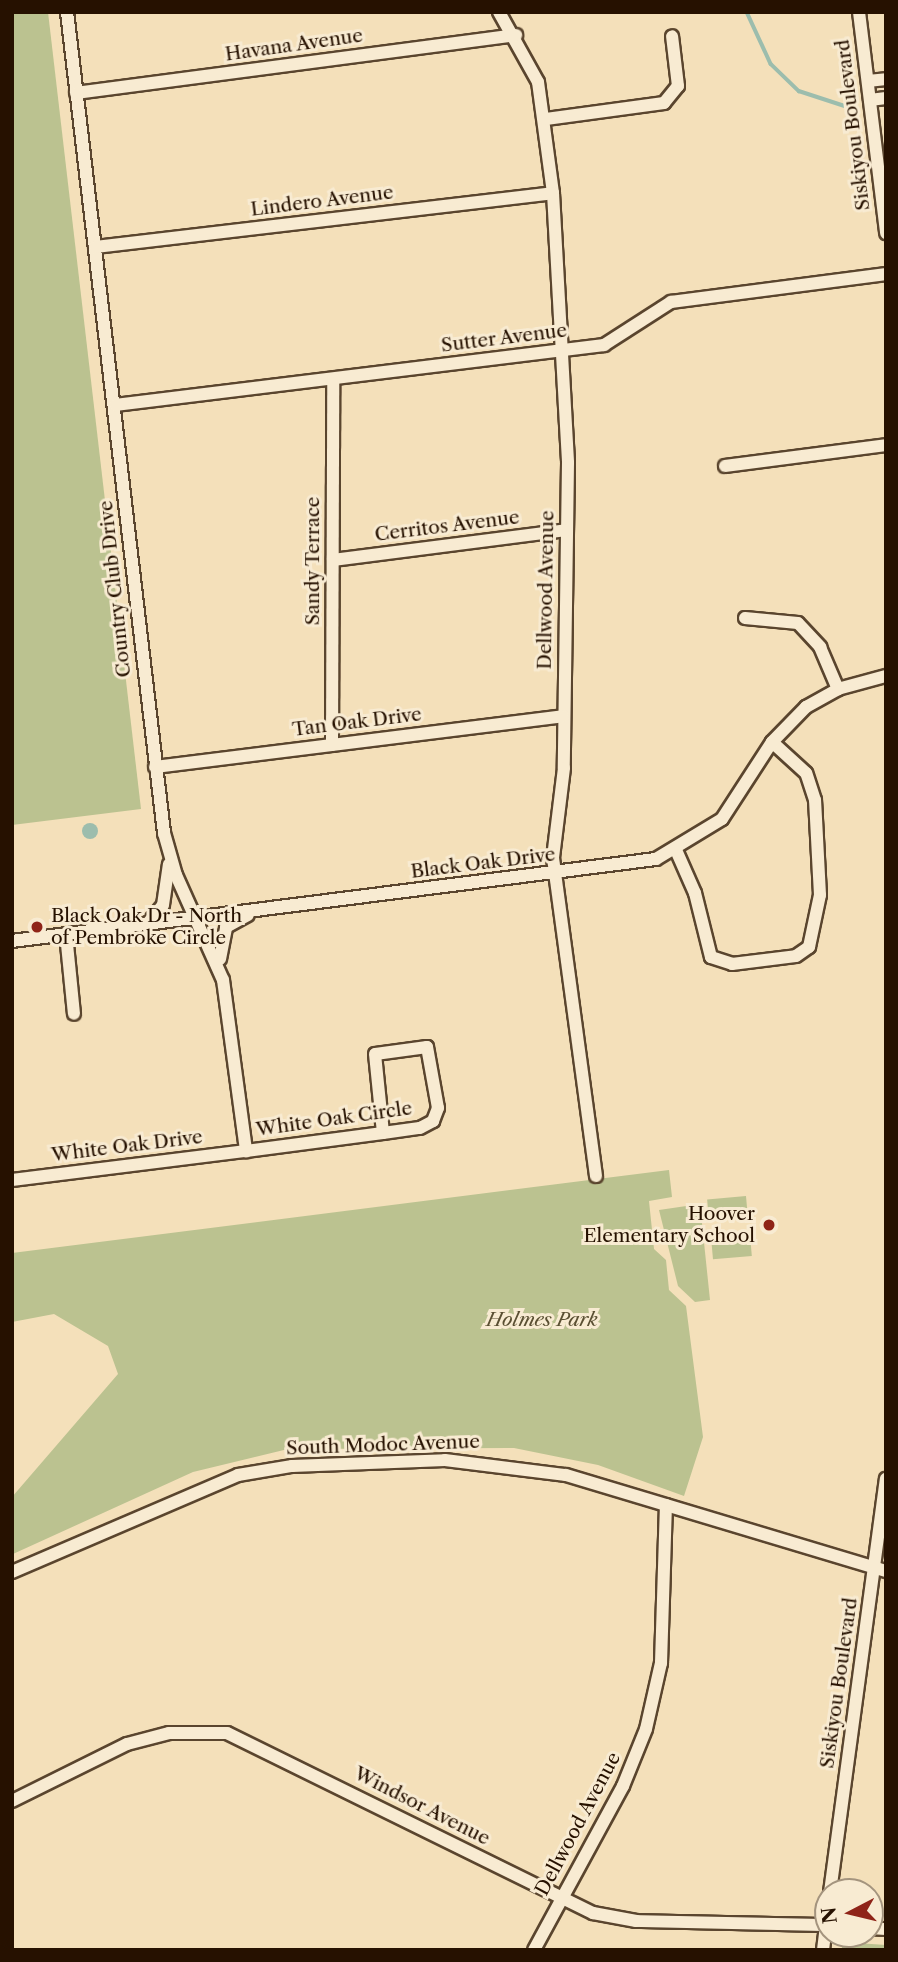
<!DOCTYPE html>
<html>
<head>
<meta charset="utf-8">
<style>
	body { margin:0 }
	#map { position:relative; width:898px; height:1962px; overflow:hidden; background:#f4e0ba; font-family:"Libre Caslon Text",serif }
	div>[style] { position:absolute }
	.green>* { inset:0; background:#bbc290; transform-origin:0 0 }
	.water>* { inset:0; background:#9cbdad }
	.round { border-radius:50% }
	.stream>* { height:3.5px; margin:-1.75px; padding:0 1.75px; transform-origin:1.75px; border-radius:1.75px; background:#9cbdad }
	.roads { filter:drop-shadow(2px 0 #5a452e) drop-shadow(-2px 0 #5a452e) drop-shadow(0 2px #5a452e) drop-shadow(0 -2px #5a452e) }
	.minor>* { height:12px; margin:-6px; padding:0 6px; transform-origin:6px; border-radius:6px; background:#f8ebd2 }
	.dots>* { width:19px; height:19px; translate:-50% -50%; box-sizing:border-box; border:4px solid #f8ebd2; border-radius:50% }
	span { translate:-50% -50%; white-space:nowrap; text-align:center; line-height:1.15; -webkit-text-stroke:6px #f8ebd2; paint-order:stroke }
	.street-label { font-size:19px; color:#261100 }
	.poi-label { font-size:19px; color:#261100 }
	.left { translate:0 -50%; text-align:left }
	.right { translate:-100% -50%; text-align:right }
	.park-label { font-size:19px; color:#5a4f32; font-style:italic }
	.frame { position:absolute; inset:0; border:14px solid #261100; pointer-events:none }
	.north { position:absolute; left:814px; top:1878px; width:70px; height:70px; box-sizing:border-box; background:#f8ebd2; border:2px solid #a4947e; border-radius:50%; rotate:263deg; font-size:19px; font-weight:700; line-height:28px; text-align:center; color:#261100 }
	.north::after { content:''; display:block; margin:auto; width:24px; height:32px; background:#8f2418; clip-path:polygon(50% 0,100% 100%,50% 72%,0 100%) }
</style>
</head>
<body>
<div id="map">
	<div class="green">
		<div style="clip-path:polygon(12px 12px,48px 12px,141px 809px,12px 825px)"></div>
		<div style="clip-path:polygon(669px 1170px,672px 1197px,649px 1201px,654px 1249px,666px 1260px,669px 1290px,686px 1306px,703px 1437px,684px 1496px,598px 1465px,514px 1448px,288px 1449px,193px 1472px,13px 1554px,12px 1497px,118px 1374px,108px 1346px,54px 1314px,12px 1322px,12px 1253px)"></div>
		<div style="left:746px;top:1196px;width:21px;height:39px;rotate:85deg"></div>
		<div style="clip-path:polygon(700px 1204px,710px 1300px,695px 1302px,678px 1286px,659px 1210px)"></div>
		<div style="left:750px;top:1235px;width:21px;height:39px;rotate:85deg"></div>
		<div style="clip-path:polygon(842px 1942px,886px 1945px,886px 1950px,842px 1950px)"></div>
	</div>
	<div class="water">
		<div class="round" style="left:82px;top:823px;width:16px;height:16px"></div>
	</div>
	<div class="stream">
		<div style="left:747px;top:12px;width:57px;rotate:65.2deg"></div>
		<div style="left:771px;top:64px;width:39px;rotate:44deg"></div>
		<div style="left:799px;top:91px;width:55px;rotate:18.1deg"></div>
	</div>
	<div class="roads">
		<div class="minor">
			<div style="left:67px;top:12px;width:827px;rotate:83.26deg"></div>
			<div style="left:164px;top:833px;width:44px;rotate:74.1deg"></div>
			<div style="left:176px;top:875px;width:115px;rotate:65.9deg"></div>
			<div style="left:223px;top:980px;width:173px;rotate:82.3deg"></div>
			<div style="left:499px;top:12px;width:80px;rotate:60.9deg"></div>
			<div style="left:538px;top:82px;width:112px;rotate:82.3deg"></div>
			<div style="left:553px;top:193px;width:270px;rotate:86.8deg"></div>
			<div style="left:568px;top:463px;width:305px;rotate:90.8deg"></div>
			<div style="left:564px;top:768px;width:91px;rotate:97deg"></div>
			<div style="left:553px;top:858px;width:321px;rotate:82.3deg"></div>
			<div style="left:859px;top:12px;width:223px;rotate:83deg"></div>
			<div style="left:868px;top:81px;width:18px;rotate:-6deg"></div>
			<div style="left:76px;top:93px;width:444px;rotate:-7.5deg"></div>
			<div style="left:870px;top:100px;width:16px;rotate:-7deg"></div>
			<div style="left:546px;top:119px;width:119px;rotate:-7.7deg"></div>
			<div style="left:664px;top:103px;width:22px;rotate:-51deg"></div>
			<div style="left:678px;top:86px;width:50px;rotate:-96.8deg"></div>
			<div style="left:95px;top:247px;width:461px;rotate:-6.7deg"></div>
			<div style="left:115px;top:405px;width:493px;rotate:-7deg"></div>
			<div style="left:604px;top:345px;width:80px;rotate:-32.7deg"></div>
			<div style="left:671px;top:302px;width:217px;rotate:-7.4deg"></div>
			<div style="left:725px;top:466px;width:162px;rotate:-7.4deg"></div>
			<div style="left:333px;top:560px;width:235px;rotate:-7.3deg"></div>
			<div style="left:745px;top:618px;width:53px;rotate:5.4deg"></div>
			<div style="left:798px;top:623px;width:33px;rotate:47deg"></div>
			<div style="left:820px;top:647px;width:46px;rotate:66.8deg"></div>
			<div style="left:332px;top:745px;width:366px;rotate:-89.8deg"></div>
			<div style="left:155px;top:767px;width:411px;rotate:-7.1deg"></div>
			<div style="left:676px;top:850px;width:47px;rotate:66.2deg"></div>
			<div style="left:695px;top:893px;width:66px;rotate:76deg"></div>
			<div style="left:711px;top:957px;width:22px;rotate:18deg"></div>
			<div style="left:732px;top:964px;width:64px;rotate:-7.1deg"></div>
			<div style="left:796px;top:956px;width:16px;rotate:-35deg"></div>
			<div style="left:809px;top:947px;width:53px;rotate:-78.1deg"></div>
			<div style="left:820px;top:895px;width:95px;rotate:-93deg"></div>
			<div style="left:815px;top:800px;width:28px;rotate:-108deg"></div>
			<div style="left:806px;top:773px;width:46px;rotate:-137.6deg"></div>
			<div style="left:148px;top:923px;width:23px;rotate:-50deg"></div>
			<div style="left:163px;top:905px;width:41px;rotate:-81.7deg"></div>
			<div style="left:66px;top:934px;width:80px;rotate:84.3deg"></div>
			<div style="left:12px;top:941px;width:649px;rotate:-7.26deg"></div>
			<div style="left:656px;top:859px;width:77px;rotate:-31.2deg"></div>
			<div style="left:722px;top:819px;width:92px;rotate:-57deg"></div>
			<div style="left:772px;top:742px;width:49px;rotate:-45.8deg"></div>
			<div style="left:806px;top:707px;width:37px;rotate:-29deg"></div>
			<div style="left:838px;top:689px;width:50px;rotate:-15.2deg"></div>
			<div style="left:220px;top:959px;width:33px;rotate:-79deg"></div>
			<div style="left:226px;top:927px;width:25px;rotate:-29deg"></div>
			<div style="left:12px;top:1180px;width:236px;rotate:-7.1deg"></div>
			<div style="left:246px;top:1151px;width:138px;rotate:-7.5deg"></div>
			<div style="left:383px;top:1133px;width:37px;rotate:-8deg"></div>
			<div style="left:420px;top:1128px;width:15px;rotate:-28deg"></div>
			<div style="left:433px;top:1121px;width:14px;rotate:-69deg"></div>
			<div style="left:438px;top:1108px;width:62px;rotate:-100.2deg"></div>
			<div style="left:427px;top:1047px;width:52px;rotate:172.3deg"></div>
			<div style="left:375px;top:1054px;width:79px;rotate:84.2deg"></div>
			<div style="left:12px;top:1572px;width:246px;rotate:-23.2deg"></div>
			<div style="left:238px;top:1475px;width:55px;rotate:-9.5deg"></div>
			<div style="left:292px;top:1466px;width:153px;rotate:-2.2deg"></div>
			<div style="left:445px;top:1460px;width:122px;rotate:7.1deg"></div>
			<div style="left:566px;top:1475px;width:334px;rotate:16.7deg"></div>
			<div style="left:12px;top:1801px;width:128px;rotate:-26.4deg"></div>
			<div style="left:127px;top:1744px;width:43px;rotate:-14.7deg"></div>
			<div style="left:169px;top:1733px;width:58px"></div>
			<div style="left:227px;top:1733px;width:408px;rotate:26.2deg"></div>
			<div style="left:593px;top:1913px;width:44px;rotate:10.5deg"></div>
			<div style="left:636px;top:1921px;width:192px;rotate:1.2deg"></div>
			<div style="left:830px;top:1892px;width:417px;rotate:-82.3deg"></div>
			<div style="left:870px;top:1928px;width:16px;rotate:4deg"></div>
			<div style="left:534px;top:1950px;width:187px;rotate:-61.5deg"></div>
			<div style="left:623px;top:1786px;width:61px;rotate:-68deg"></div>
			<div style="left:646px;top:1729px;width:68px;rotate:-77.2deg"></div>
			<div style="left:661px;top:1663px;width:158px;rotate:-88.2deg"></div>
			<div style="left:823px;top:1950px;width:41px;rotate:-83deg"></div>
		</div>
	</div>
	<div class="dots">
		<div style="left:37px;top:927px;background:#8f2418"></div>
		<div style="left:769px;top:1225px;background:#8f2418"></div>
	</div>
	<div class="street-label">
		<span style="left:294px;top:45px;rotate:-8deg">Havana Avenue</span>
		<span style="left:853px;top:125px;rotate:-97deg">Siskiyou Boulevard</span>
		<span style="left:322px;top:201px;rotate:-7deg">Lindero Avenue</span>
		<span style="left:504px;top:338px;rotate:-7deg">Sutter Avenue</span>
		<span style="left:447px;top:526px;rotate:-7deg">Cerritos Avenue</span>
		<span style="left:313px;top:561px;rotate:-90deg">Sandy Terrace</span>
		<span style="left:115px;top:589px;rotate:-96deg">Country Club Drive</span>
		<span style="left:546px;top:590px;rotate:-89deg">Dellwood Avenue</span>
		<span style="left:357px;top:722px;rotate:-7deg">Tan Oak Drive</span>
		<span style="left:483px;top:863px;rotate:-7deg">Black Oak Drive</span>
		<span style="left:334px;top:1119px;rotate:-8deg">White Oak Circle</span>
		<span style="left:127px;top:1146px;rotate:-7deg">White Oak Drive</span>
		<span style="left:383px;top:1445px;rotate:-2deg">South Modoc Avenue</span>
		<span style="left:839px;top:1683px;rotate:-82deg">Siskiyou Boulevard</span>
		<span style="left:422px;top:1806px;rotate:27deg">Windsor Avenue</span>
		<span style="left:578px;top:1824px;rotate:-62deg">Dellwood Avenue</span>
	</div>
	<div class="poi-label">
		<span class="left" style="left:51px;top:927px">Black Oak Dr - North<br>of Pembroke Circle</span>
		<span class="right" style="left:755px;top:1225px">Hoover<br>Elementary School</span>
	</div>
	<div class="park-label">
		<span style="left:542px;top:1320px">Holmes Park</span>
	</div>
	<div class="frame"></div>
	<div class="north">N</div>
</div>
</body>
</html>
